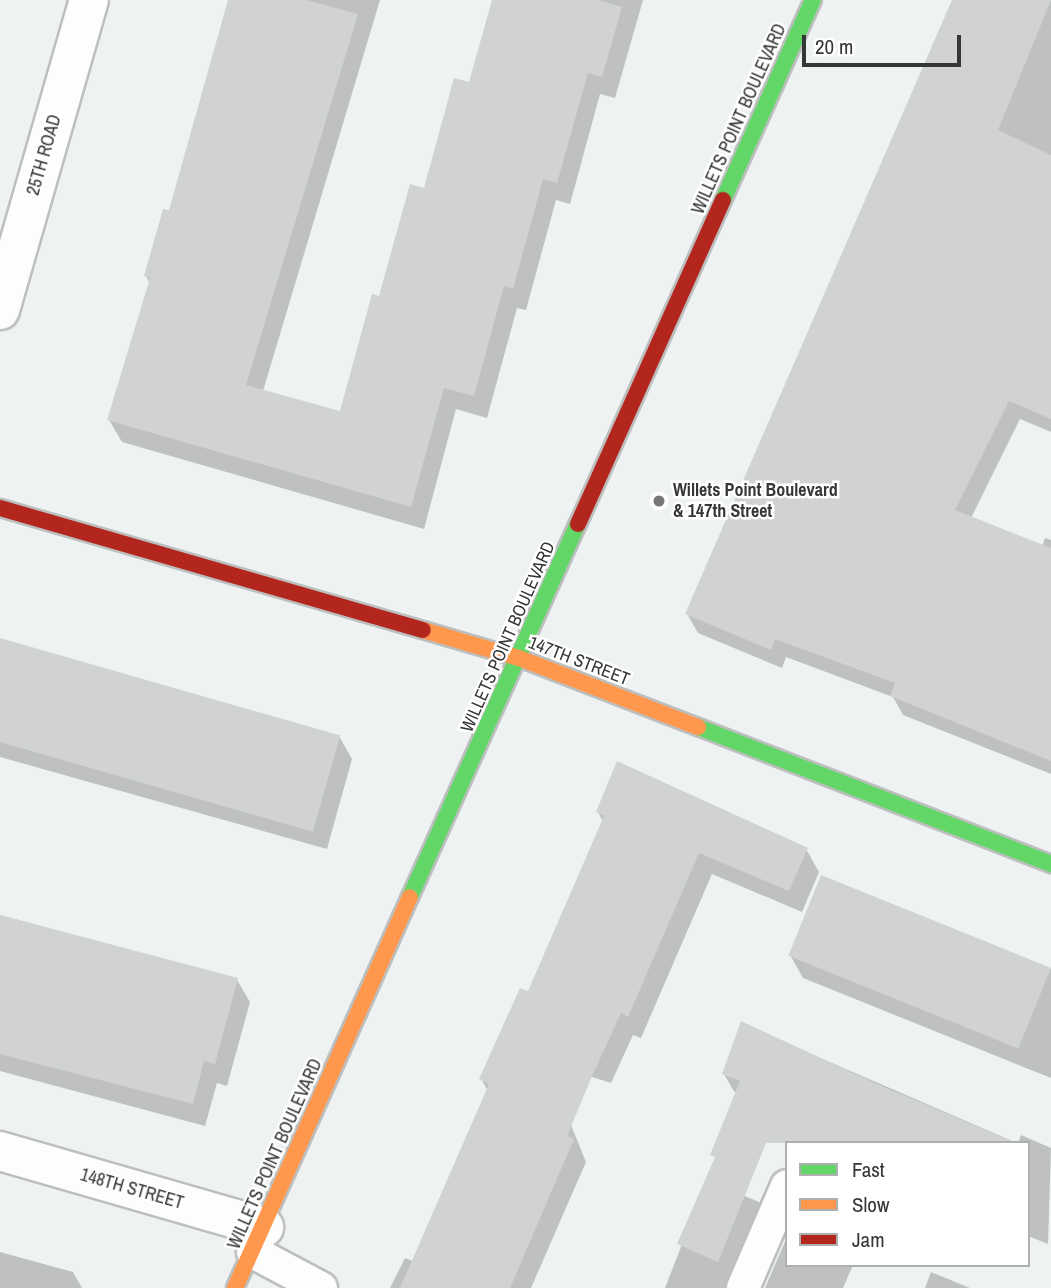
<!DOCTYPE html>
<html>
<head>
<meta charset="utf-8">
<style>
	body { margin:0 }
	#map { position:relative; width:1051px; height:1288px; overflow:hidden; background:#eff2f2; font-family:"Archivo Narrow",sans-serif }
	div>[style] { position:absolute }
	.shadow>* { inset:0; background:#0003 }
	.building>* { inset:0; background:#d1d3d3; transform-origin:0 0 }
	.roads { filter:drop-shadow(2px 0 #bdbfbf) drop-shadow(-2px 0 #bdbfbf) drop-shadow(0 2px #bdbfbf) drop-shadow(0 -2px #bdbfbf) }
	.lane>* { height:32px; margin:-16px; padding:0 16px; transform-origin:16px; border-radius:16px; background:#fdfdfd }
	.street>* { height:38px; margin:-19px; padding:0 19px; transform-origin:19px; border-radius:19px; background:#fdfdfd }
	.fast>* { height:16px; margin:-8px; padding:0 8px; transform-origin:8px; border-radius:8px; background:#63d668 }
	.slow>* { height:16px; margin:-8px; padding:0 8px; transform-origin:8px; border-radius:8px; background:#ff974d }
	.jam>* { height:16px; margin:-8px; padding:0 8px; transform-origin:8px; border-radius:8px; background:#b3261e }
	.dots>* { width:19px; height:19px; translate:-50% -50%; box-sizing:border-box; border:4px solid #fff; border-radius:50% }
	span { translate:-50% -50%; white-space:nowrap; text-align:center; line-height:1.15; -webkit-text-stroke:5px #fff; paint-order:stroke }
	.street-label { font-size:18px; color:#353737 }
	.poi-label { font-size:18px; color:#353737; font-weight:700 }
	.left { translate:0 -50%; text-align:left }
	.legend { position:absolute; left:785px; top:1141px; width:245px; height:126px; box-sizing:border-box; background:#fff; border:2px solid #aeafaf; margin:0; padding:9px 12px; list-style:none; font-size:21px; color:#353737 }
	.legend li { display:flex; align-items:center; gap:14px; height:35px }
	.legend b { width:35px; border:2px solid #aeafaf }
	.scale { position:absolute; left:802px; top:35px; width:159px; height:32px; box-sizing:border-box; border:4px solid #353737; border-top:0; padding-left:9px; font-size:21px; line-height:24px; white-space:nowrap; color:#353737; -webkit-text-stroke:5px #fff; paint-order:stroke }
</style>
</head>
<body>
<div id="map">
	<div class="shadow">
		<div style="clip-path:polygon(230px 0,380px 0,263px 391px,341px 414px,381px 298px,470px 84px,494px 0,643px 0,615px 98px,600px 94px,570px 204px,556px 200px,526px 310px,517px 308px,487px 418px,456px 409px,424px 529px,122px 442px,109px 420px,150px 284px,146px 276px,170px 212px)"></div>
		<div style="clip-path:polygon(954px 0,1051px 0,1051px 432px,1020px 419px,971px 518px,1042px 547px,1045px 538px,1051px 540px,1051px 774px,903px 715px,893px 697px,786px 657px,782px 668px,698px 633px,687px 614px)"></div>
		<div style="clip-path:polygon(0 639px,339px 736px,352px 759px,327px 849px,0 757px)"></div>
		<div style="clip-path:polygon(598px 812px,806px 849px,819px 872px,802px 912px,712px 874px,641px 1038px,633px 1035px,611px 1083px,589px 1076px,571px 1125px,586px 1162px,531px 1288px,390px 1288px,405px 1258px,413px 1261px,488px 1091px,481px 1079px,529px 994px,603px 822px)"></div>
		<div style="clip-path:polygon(822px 877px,1051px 969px,1051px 1078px,803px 978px,790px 955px)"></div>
		<div style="clip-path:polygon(0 915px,237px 980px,250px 1002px,227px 1086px,217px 1083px,205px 1126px,0 1071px)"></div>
		<div style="clip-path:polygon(742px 1024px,1017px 1143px,791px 1143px,733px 1090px,724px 1074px)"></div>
		<div style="clip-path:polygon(1021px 1135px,1051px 1148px,1048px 1244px,1028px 1236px,1028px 1143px,1018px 1143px)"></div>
		<div style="clip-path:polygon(707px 1180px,759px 1202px,766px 1213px,734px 1288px,665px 1288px)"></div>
		<div style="clip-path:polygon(787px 1237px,787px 1265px,853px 1265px,843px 1288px,765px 1288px)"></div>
		<div style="clip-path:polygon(0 1252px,73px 1272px,82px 1288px,0 1288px)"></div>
		<div style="clip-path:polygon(931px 1272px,970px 1288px,925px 1288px)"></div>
	</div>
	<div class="building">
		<div style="clip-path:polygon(228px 0,306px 0,358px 14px,246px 385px,340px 411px,372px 294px,379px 296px,410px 184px,424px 188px,454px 78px,469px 82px,492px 0,598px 0,622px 7px,602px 77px,588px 73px,557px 183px,543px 179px,513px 289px,504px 286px,474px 396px,444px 388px,411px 507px,107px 420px,150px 278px,144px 276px,163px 209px,169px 210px)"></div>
		<div style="clip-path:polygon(952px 0,1051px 0,998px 130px,1051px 155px,1051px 419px,1009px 401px,955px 510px,1051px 548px,1051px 761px,890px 696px,895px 683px,775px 639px,771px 650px,685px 614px)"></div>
		<div style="left:0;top:638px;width:354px;height:100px;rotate:16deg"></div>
		<div style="clip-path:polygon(617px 761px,808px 848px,789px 891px,699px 853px,628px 1017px,621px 1013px,593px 1074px,567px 1136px,574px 1139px,510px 1288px,400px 1288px,489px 1084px,479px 1079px,520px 988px,528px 991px,604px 816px,596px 812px)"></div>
		<div style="left:821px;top:875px;width:248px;height:87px;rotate:22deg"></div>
		<div style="clip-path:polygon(0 915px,238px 978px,215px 1064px,204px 1061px,193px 1104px,0 1054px)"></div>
		<div style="clip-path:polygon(741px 1021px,879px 1085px,1017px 1143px,766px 1143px,718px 1262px,677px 1244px,715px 1157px,710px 1155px,740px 1081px,722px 1074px)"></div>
	</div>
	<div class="roads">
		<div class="lane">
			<div style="left:253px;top:1252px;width:77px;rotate:27.9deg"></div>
			<div style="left:743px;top:1288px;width:111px;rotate:-66.7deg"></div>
		</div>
		<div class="street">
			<div style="left:0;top:310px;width:323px;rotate:-74deg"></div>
			<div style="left:0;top:1151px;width:275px;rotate:16.1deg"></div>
		</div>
		<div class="fast">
			<div style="left:723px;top:200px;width:219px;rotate:-65.8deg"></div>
			<div style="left:698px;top:727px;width:379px;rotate:21.2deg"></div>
			<div style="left:410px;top:897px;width:409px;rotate:-65.8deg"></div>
		</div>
		<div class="slow">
			<div style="left:423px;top:630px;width:100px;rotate:16.3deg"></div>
			<div style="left:519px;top:658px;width:192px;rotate:21.1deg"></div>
			<div style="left:235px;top:1288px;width:428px;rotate:-65.9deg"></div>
		</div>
		<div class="jam">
			<div style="left:0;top:508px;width:440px;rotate:16.1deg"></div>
			<div style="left:578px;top:524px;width:355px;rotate:-65.9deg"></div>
		</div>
	</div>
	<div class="dots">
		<div style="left:659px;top:501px;background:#767878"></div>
	</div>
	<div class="street-label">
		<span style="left:739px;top:119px;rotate:-66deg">WILLETS POINT BOULEVARD</span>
		<span style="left:44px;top:155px;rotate:-74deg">25TH ROAD</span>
		<span style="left:508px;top:637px;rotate:-66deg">WILLETS POINT BOULEVARD</span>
		<span style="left:579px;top:661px;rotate:21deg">147TH STREET</span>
		<span style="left:275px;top:1154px;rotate:-66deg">WILLETS POINT BOULEVARD</span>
		<span style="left:132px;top:1189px;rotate:16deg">148TH STREET</span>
	</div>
	<div class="poi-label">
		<span class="left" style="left:673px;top:501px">Willets Point Boulevard<br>&amp; 147th Street</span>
	</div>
	<ul class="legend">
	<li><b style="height:9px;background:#63d668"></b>Fast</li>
	<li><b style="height:9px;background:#ff974d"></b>Slow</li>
	<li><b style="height:9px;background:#b3261e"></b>Jam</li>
	</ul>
	<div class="scale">20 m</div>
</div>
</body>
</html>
